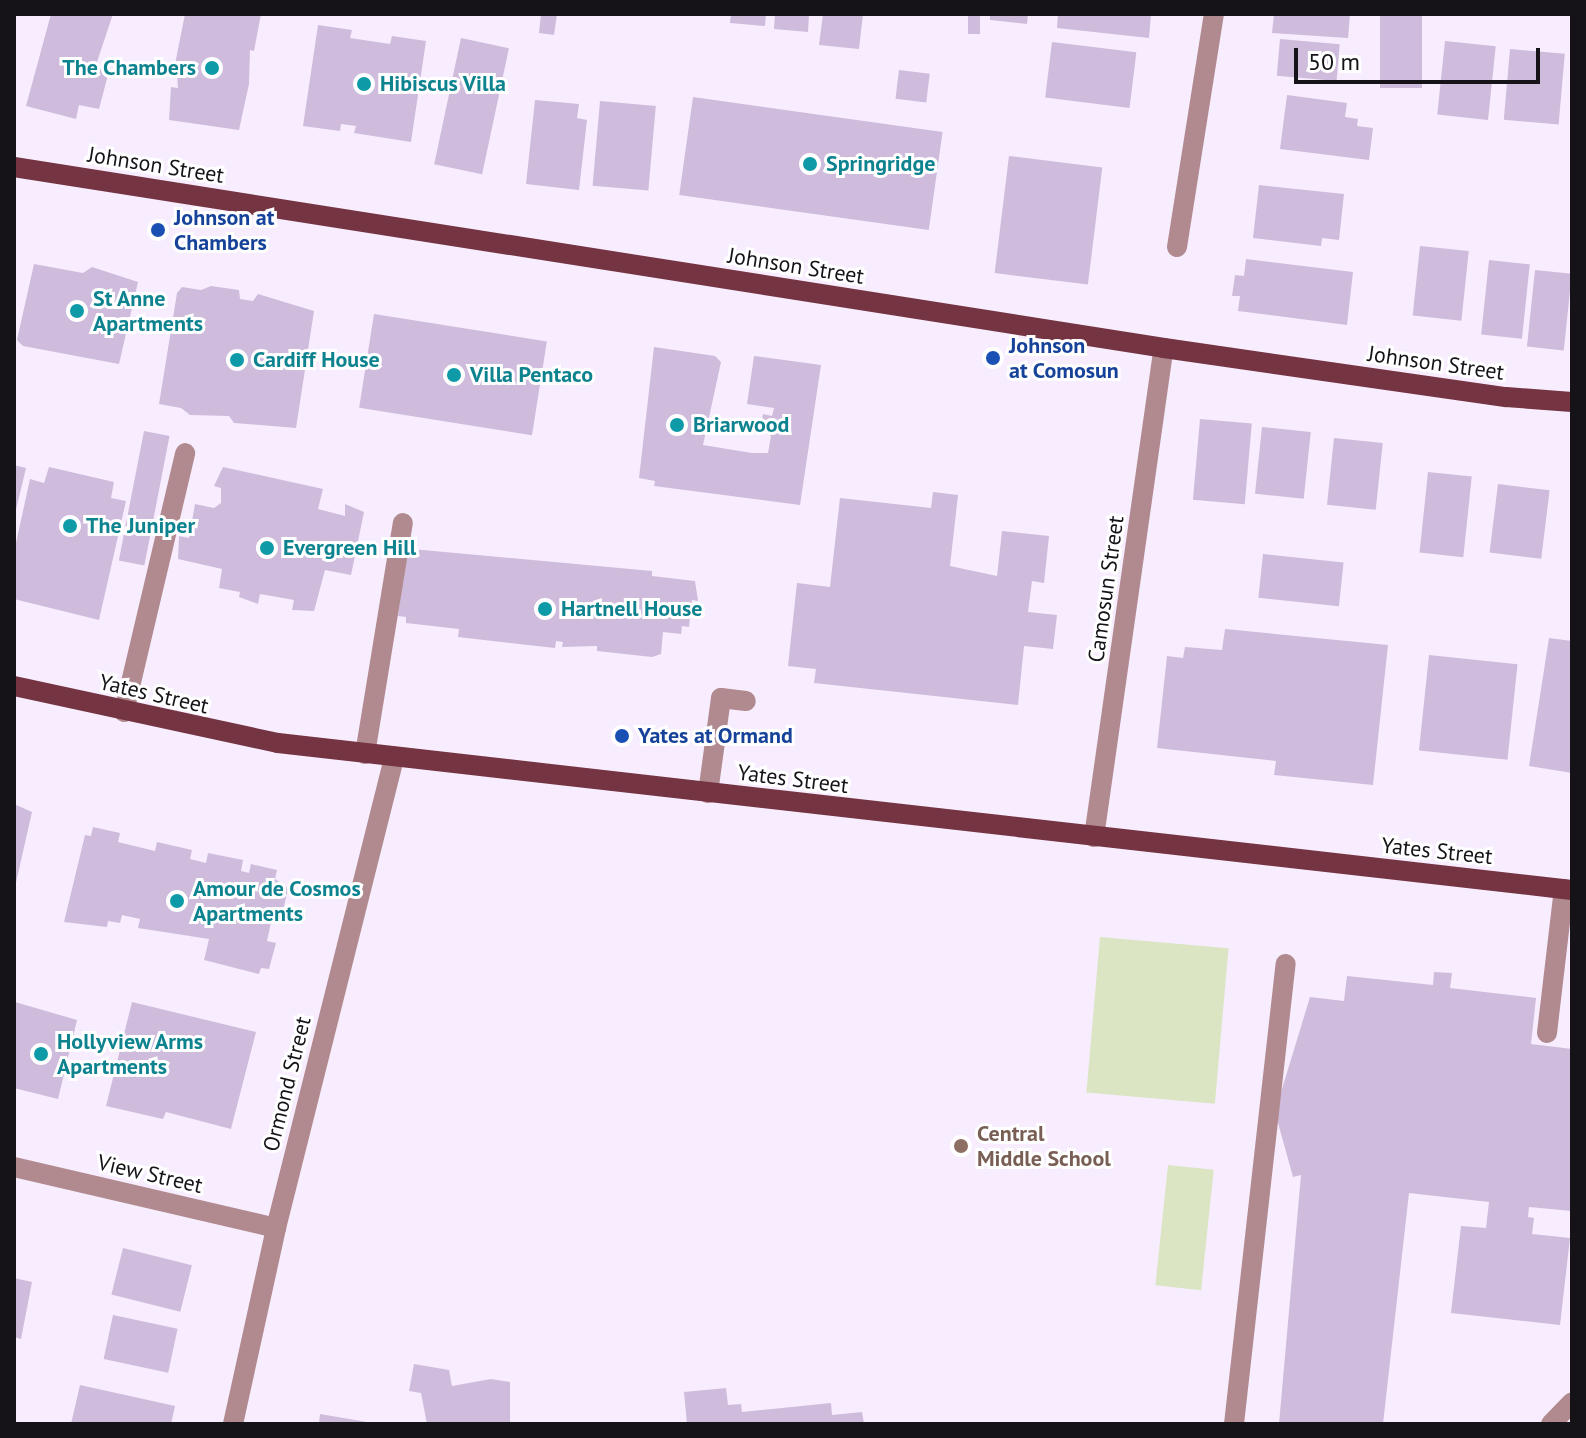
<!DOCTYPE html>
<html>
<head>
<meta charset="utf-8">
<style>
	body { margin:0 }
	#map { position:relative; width:1586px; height:1438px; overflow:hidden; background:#f7edfe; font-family:"PT Sans",sans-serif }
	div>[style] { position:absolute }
	.green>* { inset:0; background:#dbe5c4; transform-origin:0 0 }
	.building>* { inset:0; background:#cfbcdc; transform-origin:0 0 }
	.minor>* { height:20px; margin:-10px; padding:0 10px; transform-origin:10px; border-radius:10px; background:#b18a8f }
	.major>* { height:20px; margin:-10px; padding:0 10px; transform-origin:10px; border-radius:10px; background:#743441 }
	.dots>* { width:22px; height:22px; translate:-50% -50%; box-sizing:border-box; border:4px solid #fff; border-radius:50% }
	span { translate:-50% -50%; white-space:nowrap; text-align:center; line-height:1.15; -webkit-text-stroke:6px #fff; paint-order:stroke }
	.culture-label { font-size:22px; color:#0d838f; font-weight:700 }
	.right { translate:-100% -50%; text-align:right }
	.left { translate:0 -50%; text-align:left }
	.street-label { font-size:22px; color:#151218 }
	.transit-label { font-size:22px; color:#164399; font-weight:700 }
	.education-label { font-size:22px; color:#785e54; font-weight:700 }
	.frame { position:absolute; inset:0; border:16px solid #151218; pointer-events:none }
	.scale { position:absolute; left:1294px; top:48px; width:246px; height:36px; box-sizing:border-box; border:4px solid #151218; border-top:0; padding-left:10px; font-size:24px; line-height:28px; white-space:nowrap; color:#151218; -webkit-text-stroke:6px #fff; paint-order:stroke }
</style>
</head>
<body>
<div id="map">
	<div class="green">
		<div style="left:1100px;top:937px;width:129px;height:156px;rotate:5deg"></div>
		<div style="left:1168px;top:1165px;width:46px;height:121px;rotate:6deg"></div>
	</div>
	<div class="building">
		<div style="clip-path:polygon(51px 14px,113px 14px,95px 68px,109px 71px,99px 109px,79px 105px,76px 119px,26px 106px)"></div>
		<div style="clip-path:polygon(185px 14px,261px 14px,254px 51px,250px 50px,249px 84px,239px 130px,169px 120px,171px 87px,178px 88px,176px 59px)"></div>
		<div style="clip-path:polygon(541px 14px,557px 14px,554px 35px,539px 33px)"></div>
		<div style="clip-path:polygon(731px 14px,766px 14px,765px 26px,730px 23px)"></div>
		<div style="clip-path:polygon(775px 14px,809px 14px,808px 32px,774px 29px)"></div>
		<div style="clip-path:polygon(823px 14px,863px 14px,859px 49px,819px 45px)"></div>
		<div style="left:968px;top:14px;width:12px;height:20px"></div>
		<div style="clip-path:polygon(990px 14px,1028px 14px,1027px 24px,990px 20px)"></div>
		<div style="clip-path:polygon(1058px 14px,1151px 14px,1149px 38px,1057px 28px)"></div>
		<div style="clip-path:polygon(1274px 14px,1350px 14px,1348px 38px,1272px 33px)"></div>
		<div style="left:1380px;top:14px;width:42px;height:74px"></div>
		<div style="clip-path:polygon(318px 25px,352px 30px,350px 38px,390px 44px,392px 36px,426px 41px,411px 142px,354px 133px,356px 126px,341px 124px,340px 131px,303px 126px)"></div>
		<div style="left:461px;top:38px;width:49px;height:129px;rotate:12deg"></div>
		<div style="left:1280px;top:39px;width:60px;height:37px;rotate:5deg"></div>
		<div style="left:1445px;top:41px;width:51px;height:74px;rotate:6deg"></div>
		<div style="left:1052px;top:42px;width:85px;height:56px;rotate:7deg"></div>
		<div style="left:1510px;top:49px;width:55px;height:71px;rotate:5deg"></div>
		<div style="left:899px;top:70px;width:31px;height:29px;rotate:7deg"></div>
		<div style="clip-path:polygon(1287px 95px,1347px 103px,1345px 117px,1358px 119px,1357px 126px,1373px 128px,1369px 160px,1280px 149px)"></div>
		<div style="left:693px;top:97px;width:252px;height:99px;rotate:8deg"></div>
		<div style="clip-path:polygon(535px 100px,579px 104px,577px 118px,587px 120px,579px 190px,526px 184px)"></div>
		<div style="left:600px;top:101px;width:56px;height:85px;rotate:5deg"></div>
		<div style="left:1009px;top:156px;width:94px;height:118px;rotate:7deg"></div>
		<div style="clip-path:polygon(1259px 185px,1344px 194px,1339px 240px,1322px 238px,1321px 246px,1253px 238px)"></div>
		<div style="left:1420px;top:246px;width:49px;height:70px;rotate:6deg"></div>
		<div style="clip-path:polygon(1246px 259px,1353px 272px,1347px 325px,1238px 311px,1240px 296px,1232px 296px,1235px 275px,1244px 276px)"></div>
		<div style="left:1489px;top:260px;width:41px;height:75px;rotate:6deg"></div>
		<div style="clip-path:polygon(34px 264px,83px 273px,92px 267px,138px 282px,119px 364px,23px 346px,17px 340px)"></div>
		<div style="left:1535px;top:270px;width:37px;height:77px;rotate:6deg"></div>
		<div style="clip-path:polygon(211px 286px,239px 290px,240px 299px,253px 301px,258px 294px,314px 311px,296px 428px,234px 423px,229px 416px,190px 415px,181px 408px,159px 404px,177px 293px,182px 287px,201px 290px)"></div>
		<div style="left:374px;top:314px;width:175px;height:95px;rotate:9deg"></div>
		<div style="clip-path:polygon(654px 347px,715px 356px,721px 362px,703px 445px,752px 453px,768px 453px,771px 436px,761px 428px,763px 414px,772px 416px,774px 408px,747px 404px,754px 356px,821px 365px,800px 505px,654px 486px,655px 481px,639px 478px)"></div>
		<div style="left:1200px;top:419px;width:52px;height:81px;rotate:5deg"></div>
		<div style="left:1262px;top:427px;width:49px;height:67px;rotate:6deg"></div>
		<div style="left:144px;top:431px;width:26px;height:132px;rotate:11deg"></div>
		<div style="left:1334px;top:438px;width:49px;height:67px;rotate:6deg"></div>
		<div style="clip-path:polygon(14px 465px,26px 468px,15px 514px,14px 514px)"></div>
		<div style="clip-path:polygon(49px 467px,114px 482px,111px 498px,126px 501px,99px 620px,14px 599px,14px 552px,30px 479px,44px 483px)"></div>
		<div style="clip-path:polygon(223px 467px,323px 489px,318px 509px,345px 516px,345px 504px,364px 512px,351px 575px,325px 570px,314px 611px,292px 610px,294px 600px,260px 594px,258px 604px,239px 597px,240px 592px,219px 588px,222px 569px,178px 559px,179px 536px,189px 538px,195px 504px,214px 508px,221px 503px,221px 488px,214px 486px)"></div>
		<div style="left:1428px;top:472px;width:44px;height:81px;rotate:6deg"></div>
		<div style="left:1498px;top:484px;width:52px;height:69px;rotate:7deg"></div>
		<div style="clip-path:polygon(933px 492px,958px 495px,950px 566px,997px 576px,1002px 531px,1049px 536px,1044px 583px,1032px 581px,1028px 612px,1057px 615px,1053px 649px,1024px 646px,1018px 705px,814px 683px,816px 669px,788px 666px,797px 583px,830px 587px,840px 498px,931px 508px)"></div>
		<div style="clip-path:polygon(412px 549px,652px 571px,652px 576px,695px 581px,698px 601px,692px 600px,689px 627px,682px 626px,681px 634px,663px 632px,661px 654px,652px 657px,597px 651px,597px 646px,562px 647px,563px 642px,556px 641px,555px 648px,458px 637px,459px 629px,406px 623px,406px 617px,398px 616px,405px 554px,412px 555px)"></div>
		<div style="left:1263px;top:554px;width:81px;height:44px;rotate:6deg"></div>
		<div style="clip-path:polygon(1225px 629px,1388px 645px,1373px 785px,1274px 775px,1276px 761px,1157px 748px,1167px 656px,1183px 658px,1185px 647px,1222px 650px)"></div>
		<div style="clip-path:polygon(1549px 638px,1572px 641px,1572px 773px,1529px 766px)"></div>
		<div style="left:1429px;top:655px;width:89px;height:96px;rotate:6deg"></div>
		<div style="clip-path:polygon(14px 804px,32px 812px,15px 887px,14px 886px)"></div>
		<div style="clip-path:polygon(93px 827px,120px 833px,118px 842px,155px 851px,157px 842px,192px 850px,190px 859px,206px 863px,208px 853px,243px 860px,241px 871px,249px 873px,251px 864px,277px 870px,275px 879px,288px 888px,282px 916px,273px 913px,267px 941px,276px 943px,269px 969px,261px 968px,259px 974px,204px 960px,209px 939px,138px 928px,140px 919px,122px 915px,120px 923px,108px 921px,107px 927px,64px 922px,85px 835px,91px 836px)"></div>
		<div style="clip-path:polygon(1434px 972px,1452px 973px,1450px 988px,1536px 998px,1531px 1044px,1572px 1049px,1572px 1211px,1529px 1207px,1528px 1217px,1534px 1218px,1532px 1234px,1570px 1238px,1560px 1325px,1451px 1313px,1461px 1226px,1486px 1228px,1489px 1202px,1409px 1193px,1383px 1424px,1279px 1424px,1301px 1175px,1293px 1177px,1275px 1112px,1310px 997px,1344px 1001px,1347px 976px,1433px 985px)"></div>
		<div style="clip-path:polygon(15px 1002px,77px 1020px,58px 1099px,14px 1088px)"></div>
		<div style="clip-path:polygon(132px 1002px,256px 1032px,231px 1129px,166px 1112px,163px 1119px,106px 1106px)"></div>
		<div style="left:123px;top:1248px;width:71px;height:48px;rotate:14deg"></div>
		<div style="clip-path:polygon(14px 1278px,32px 1282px,21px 1339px,14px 1337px)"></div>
		<div style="left:113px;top:1315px;width:66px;height:45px;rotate:12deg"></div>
		<div style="clip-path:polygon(414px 1364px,449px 1370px,452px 1386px,491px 1379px,510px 1382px,510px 1424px,427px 1424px,421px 1393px,409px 1391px)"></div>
		<div style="clip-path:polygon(80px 1385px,175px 1406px,171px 1424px,71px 1424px)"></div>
		<div style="clip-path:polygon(726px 1388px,728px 1405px,741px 1404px,742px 1412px,831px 1403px,832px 1415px,862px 1412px,864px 1424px,687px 1424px,684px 1392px)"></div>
		<div style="clip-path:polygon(320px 1414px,367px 1422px,367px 1424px,319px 1424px)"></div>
	</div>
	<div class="minor">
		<div style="left:1177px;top:247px;width:236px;rotate:-81deg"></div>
		<div style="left:124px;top:712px;width:266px;rotate:-76.7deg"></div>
		<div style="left:365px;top:754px;width:234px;rotate:-80.7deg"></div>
		<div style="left:708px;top:793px;width:96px;rotate:-82.2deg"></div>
		<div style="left:721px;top:698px;width:25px;rotate:7deg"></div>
		<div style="left:1094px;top:837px;width:494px;rotate:-81.9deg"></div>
		<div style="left:1547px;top:1033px;width:145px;rotate:-83.3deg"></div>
		<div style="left:14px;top:1167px;width:269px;rotate:13.1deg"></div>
		<div style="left:233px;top:1424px;width:201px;rotate:-77.6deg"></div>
		<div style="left:276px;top:1228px;width:486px;rotate:-75.9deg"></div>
		<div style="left:1234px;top:1424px;width:463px;rotate:-83.6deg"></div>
		<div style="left:1551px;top:1424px;width:30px;rotate:-46deg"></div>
	</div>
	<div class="major">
		<div style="left:14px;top:167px;width:1164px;rotate:8.94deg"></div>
		<div style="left:1164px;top:348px;width:345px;rotate:8.2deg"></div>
		<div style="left:1506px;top:397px;width:66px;rotate:4.3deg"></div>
		<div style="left:14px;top:686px;width:270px;rotate:12.2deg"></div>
		<div style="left:278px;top:743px;width:1302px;rotate:6.48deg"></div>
	</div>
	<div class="dots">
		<div style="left:212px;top:68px;background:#0f9aa8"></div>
		<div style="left:364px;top:84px;background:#0f9aa8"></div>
		<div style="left:810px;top:164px;background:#0f9aa8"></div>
		<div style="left:158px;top:230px;background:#1a4fb4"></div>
		<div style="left:77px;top:311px;background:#0f9aa8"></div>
		<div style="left:993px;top:358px;background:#1a4fb4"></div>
		<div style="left:237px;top:360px;background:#0f9aa8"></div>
		<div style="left:454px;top:375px;background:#0f9aa8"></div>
		<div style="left:677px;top:425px;background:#0f9aa8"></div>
		<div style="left:70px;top:526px;background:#0f9aa8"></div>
		<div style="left:267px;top:548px;background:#0f9aa8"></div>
		<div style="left:545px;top:609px;background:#0f9aa8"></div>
		<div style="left:622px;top:736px;background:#1a4fb4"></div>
		<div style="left:177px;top:901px;background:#0f9aa8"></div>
		<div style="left:41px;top:1054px;background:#0f9aa8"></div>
		<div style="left:961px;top:1146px;background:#8d6e63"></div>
	</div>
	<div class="culture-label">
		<span class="right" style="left:196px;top:68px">The Chambers</span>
		<span class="left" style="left:380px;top:84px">Hibiscus Villa</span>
		<span class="left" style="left:826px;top:164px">Springridge</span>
		<span class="left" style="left:93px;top:311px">St Anne<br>Apartments</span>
		<span class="left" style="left:253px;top:360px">Cardiff House</span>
		<span class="left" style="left:470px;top:375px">Villa Pentaco</span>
		<span class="left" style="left:693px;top:425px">Briarwood</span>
		<span class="left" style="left:86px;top:526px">The Juniper</span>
		<span class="left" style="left:283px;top:548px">Evergreen Hill</span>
		<span class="left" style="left:561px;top:609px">Hartnell House</span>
		<span class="left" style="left:193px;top:901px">Amour de Cosmos<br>Apartments</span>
		<span class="left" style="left:57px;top:1054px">Hollyview Arms<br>Apartments</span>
	</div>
	<div class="street-label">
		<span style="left:156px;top:165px;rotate:9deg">Johnson Street</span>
		<span style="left:796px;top:266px;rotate:9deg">Johnson Street</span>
		<span style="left:1436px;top:363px;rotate:8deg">Johnson Street</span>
		<span style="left:1106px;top:589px;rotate:-82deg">Camosun Street</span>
		<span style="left:154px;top:694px;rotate:13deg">Yates Street</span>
		<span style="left:793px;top:779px;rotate:7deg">Yates Street</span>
		<span style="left:1437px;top:851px;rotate:6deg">Yates Street</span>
		<span style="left:287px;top:1084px;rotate:-76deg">Ormond Street</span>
		<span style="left:150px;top:1174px;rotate:13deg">View Street</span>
	</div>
	<div class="transit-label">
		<span class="left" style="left:174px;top:230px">Johnson at<br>Chambers</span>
		<span class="left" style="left:1009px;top:358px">Johnson<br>at Comosun</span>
		<span class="left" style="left:638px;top:736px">Yates at Ormand</span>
	</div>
	<div class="education-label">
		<span class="left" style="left:977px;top:1146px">Central<br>Middle School</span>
	</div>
	<div class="frame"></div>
	<div class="scale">50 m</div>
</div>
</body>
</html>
